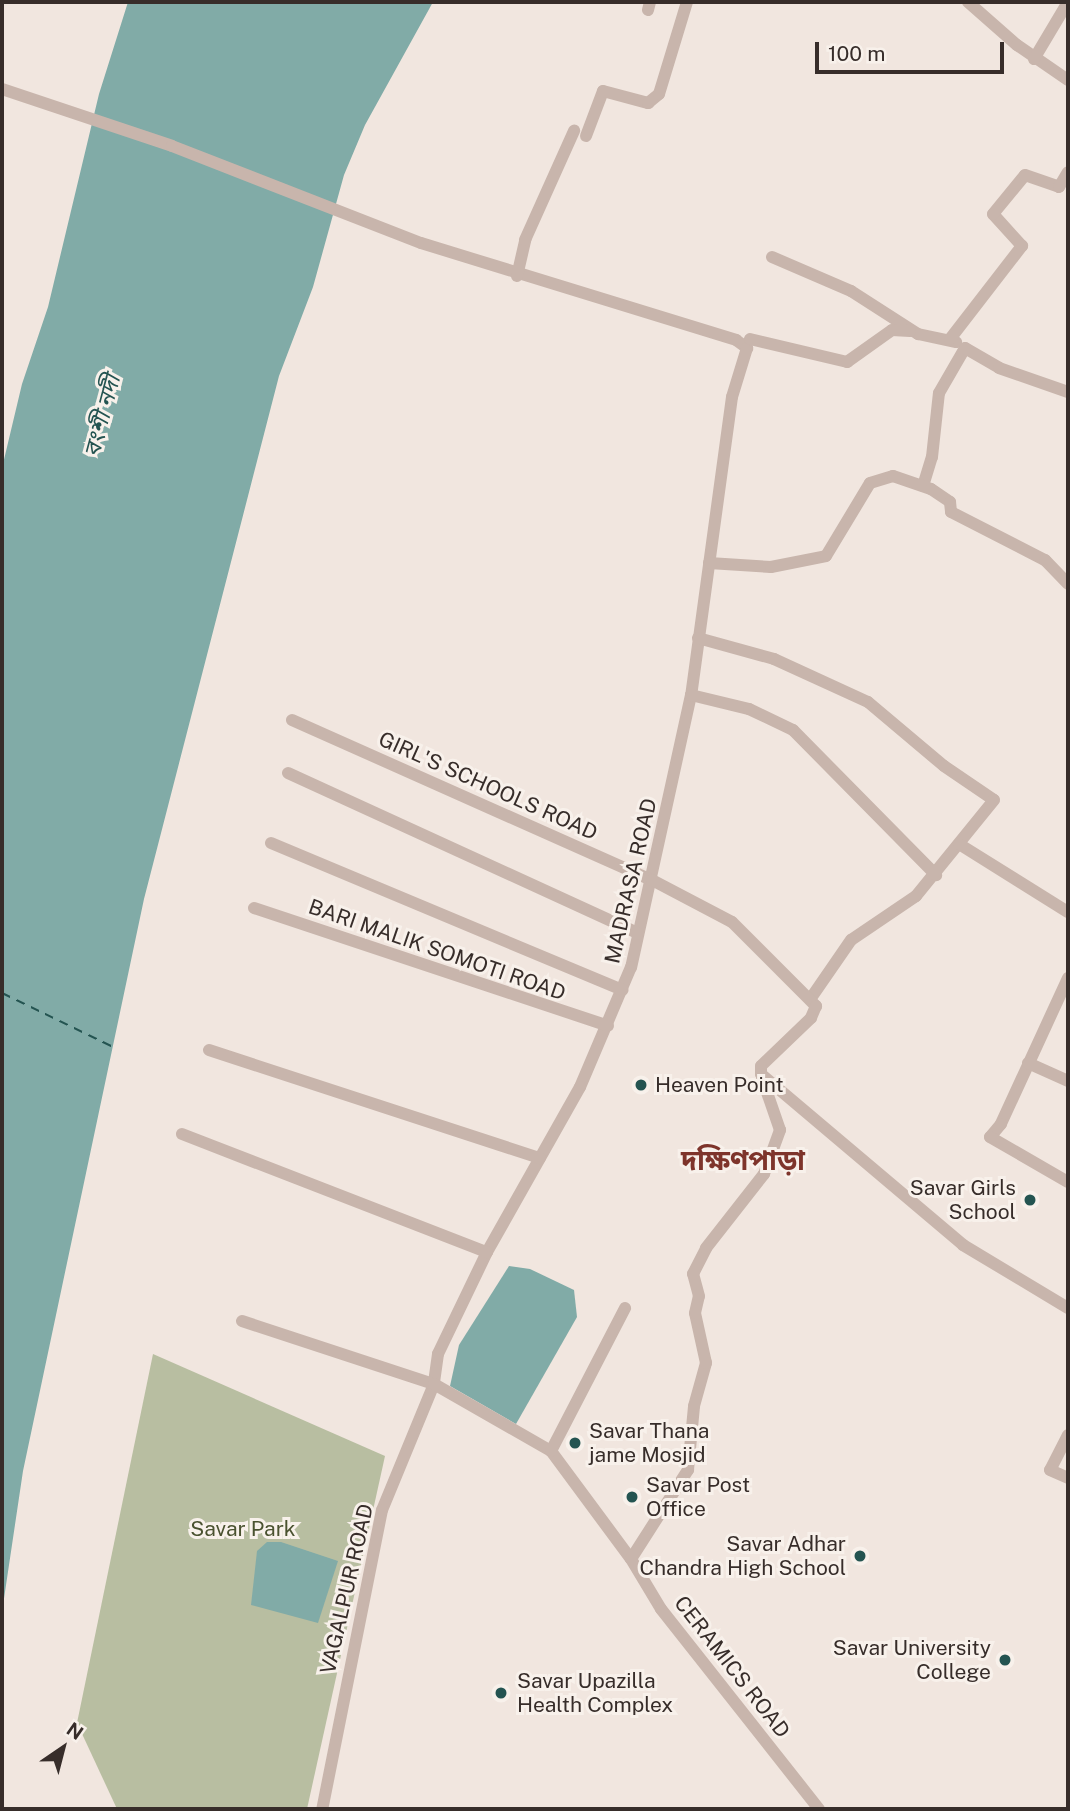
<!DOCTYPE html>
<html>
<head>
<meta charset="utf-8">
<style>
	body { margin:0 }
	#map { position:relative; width:1070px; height:1811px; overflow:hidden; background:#f1e6df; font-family:"Public Sans","Noto Sans Bengali",sans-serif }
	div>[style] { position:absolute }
	.green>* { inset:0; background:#b8bea1 }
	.water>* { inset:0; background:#81aba7 }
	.ferry>* { height:2px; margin-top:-1px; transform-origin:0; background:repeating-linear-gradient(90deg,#245451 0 9px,transparent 0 16px) }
	.minor>* { height:12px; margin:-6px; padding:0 6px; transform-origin:6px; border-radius:6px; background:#c8b5ac }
	.dots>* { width:19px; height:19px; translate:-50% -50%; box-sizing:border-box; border:4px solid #f8f1eb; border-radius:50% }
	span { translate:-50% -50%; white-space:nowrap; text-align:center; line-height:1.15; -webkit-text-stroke:6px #f8f1eb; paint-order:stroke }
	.street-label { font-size:21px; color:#372d2a }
	.poi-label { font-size:21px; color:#372d2a }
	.left { translate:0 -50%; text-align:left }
	.right { translate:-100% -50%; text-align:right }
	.park-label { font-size:21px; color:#4a5230 }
	.water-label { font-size:23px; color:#245451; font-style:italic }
	.district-label { font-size:28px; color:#7e342b; font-weight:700 }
	.frame { position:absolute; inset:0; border:4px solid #372d2a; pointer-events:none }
	.north { position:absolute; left:28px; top:1713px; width:70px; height:70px; -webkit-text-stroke:5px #f8f1eb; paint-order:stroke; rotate:35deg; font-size:19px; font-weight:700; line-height:28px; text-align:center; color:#372d2a }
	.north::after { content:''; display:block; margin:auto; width:24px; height:32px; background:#372d2a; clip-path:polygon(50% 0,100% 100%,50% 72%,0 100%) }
	.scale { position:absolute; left:815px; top:42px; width:189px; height:32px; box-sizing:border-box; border:4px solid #372d2a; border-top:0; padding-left:9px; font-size:21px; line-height:24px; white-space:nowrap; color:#372d2a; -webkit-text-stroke:5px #f8f1eb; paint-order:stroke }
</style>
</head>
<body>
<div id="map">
	<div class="green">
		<div style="clip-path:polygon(153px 1354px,385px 1456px,307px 1809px,117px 1809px,77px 1723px)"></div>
	</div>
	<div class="water">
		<div style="clip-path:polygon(128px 2px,433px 2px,365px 125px,344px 175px,313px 287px,279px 376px,144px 899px,23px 1471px,2px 1612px,2px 468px,22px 384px,48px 307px,99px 94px)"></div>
		<div style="clip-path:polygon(509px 1266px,530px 1269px,574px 1290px,577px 1317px,516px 1424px,450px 1386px,459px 1345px)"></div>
		<div style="clip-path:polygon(267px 1542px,281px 1542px,338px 1561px,318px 1623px,251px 1605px,257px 1551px)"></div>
	</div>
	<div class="ferry">
		<div style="left:2px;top:993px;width:123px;rotate:25.9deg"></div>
	</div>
	<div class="minor">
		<div style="left:968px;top:2px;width:65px;rotate:41.3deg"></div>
		<div style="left:1017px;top:45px;width:62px;rotate:34.5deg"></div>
		<div style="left:648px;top:10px;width:8px;rotate:-76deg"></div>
		<div style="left:1034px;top:59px;width:66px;rotate:-59.2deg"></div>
		<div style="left:2px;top:89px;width:179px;rotate:18.5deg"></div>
		<div style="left:172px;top:146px;width:267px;rotate:21.3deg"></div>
		<div style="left:421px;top:243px;width:330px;rotate:17.1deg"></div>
		<div style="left:736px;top:340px;width:14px;rotate:36deg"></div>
		<div style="left:747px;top:348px;width:51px;rotate:107deg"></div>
		<div style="left:732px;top:397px;width:301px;rotate:97.8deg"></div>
		<div style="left:691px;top:695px;width:279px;rotate:102.4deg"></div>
		<div style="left:631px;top:967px;width:130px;rotate:113deg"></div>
		<div style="left:580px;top:1087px;width:189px;rotate:119.4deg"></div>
		<div style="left:487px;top:1252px;width:113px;rotate:115.7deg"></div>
		<div style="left:438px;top:1354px;width:30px;rotate:98deg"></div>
		<div style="left:434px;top:1384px;width:136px;rotate:112.4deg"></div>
		<div style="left:382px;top:1510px;width:305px;rotate:101.3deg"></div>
		<div style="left:586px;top:136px;width:48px;rotate:-69.3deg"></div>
		<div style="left:603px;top:91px;width:47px;rotate:14.9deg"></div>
		<div style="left:648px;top:103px;width:14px;rotate:-39deg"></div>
		<div style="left:659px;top:94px;width:96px;rotate:-73.1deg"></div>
		<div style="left:772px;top:257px;width:86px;rotate:23.3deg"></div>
		<div style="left:851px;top:291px;width:80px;rotate:32.7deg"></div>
		<div style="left:918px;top:334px;width:39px;rotate:12deg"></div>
		<div style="left:517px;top:276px;width:37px;rotate:-77deg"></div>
		<div style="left:525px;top:240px;width:120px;rotate:-65.8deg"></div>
		<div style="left:750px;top:339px;width:100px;rotate:13.3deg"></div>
		<div style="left:847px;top:362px;width:55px;rotate:-35.4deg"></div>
		<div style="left:892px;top:330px;width:18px;rotate:3deg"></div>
		<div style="left:950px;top:339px;width:118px;rotate:-52.3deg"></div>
		<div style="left:1022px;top:246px;width:43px;rotate:-132.2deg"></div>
		<div style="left:993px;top:214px;width:50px;rotate:-50.6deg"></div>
		<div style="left:1025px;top:175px;width:36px;rotate:19deg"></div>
		<div style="left:1059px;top:187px;width:17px;rotate:-59deg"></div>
		<div style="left:923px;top:486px;width:30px;rotate:-73deg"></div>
		<div style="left:932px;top:457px;width:64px;rotate:-83.8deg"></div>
		<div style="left:939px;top:393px;width:52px;rotate:-60deg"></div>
		<div style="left:965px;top:348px;width:39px;rotate:30deg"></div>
		<div style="left:999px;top:368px;width:73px;rotate:19.2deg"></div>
		<div style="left:709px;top:563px;width:62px;rotate:3.7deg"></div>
		<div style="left:771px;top:567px;width:56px;rotate:-11.3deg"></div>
		<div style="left:826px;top:556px;width:85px;rotate:-58.9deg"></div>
		<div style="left:870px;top:483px;width:24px;rotate:-17deg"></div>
		<div style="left:893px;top:476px;width:40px;rotate:18.9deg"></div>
		<div style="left:931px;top:489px;width:23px;rotate:34deg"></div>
		<div style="left:950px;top:502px;width:10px;rotate:84deg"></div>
		<div style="left:951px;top:512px;width:106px;rotate:27.1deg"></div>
		<div style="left:1045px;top:560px;width:33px;rotate:46deg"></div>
		<div style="left:698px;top:638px;width:79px;rotate:15.4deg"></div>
		<div style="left:774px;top:659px;width:103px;rotate:24.6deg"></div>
		<div style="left:868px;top:702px;width:99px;rotate:40.1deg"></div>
		<div style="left:944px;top:766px;width:60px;rotate:34.2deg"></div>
		<div style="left:994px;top:800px;width:124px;rotate:129.1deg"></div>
		<div style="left:916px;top:896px;width:78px;rotate:145.9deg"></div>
		<div style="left:851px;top:940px;width:70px;rotate:124.6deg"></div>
		<div style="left:691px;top:695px;width:60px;rotate:13.6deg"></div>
		<div style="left:749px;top:709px;width:49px;rotate:25.5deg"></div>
		<div style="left:793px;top:730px;width:204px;rotate:45.4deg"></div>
		<div style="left:292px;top:720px;width:394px;rotate:24deg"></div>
		<div style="left:652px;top:880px;width:90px;rotate:27.7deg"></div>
		<div style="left:732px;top:922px;width:119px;rotate:45deg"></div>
		<div style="left:816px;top:1006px;width:13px;rotate:113deg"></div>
		<div style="left:811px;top:1018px;width:69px;rotate:136.2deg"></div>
		<div style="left:761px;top:1066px;width:8px;rotate:90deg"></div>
		<div style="left:761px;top:1074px;width:265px;rotate:40.2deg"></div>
		<div style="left:963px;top:1245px;width:122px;rotate:31deg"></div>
		<div style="left:288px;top:773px;width:385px;rotate:24.6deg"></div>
		<div style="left:271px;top:843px;width:381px;rotate:22.7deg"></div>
		<div style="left:959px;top:844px;width:128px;rotate:32deg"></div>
		<div style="left:254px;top:908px;width:373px;rotate:18.4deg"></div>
		<div style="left:1068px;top:978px;width:161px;rotate:114.7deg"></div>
		<div style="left:1001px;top:1124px;width:17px;rotate:130deg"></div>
		<div style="left:990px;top:1137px;width:90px;rotate:30deg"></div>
		<div style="left:209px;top:1050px;width:348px;rotate:18.1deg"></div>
		<div style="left:1028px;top:1063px;width:44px;rotate:24.2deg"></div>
		<div style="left:182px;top:1134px;width:327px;rotate:21.2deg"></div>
		<div style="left:242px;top:1321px;width:202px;rotate:18.2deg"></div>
		<div style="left:434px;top:1384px;width:135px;rotate:29.8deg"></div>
		<div style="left:551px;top:1451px;width:134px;rotate:53.5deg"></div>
		<div style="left:631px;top:1559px;width:58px;rotate:59deg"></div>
		<div style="left:661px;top:1609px;width:255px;rotate:51.7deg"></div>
		<div style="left:1068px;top:1435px;width:39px;rotate:117deg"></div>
		<div style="left:1050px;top:1470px;width:20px;rotate:24deg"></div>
		<div style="left:551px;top:1451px;width:161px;rotate:-62.6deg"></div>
		<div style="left:631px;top:1559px;width:106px;rotate:-57.4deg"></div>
		<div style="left:688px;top:1470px;width:64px;rotate:-84.6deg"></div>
		<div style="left:694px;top:1406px;width:45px;rotate:-74.4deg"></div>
		<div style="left:706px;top:1363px;width:51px;rotate:-102.4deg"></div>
		<div style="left:695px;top:1313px;width:17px;rotate:-77deg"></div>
		<div style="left:699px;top:1296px;width:23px;rotate:-105deg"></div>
		<div style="left:693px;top:1274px;width:29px;rotate:-63deg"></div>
		<div style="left:706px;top:1248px;width:94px;rotate:-51.9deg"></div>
		<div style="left:764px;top:1174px;width:47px;rotate:-70deg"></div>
		<div style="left:780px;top:1130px;width:55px;rotate:-109.1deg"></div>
	</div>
	<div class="dots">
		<div style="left:641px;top:1085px;background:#245451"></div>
		<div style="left:1030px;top:1200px;background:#245451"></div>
		<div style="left:575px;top:1443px;background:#245451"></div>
		<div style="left:632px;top:1497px;background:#245451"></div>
		<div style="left:860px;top:1556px;background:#245451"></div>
		<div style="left:1005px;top:1660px;background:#245451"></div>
		<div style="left:501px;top:1693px;background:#245451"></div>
	</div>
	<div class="street-label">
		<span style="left:488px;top:786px;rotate:24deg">GIRL'S SCHOOLS ROAD</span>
		<span style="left:631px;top:881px;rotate:-77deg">MADRASA ROAD</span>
		<span style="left:437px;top:950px;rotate:19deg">BARI MALIK SOMOTI ROAD</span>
		<span style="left:347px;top:1589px;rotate:-77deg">VAGALPUR ROAD</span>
		<span style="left:732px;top:1667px;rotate:52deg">CERAMICS ROAD</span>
	</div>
	<div class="poi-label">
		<span class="left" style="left:655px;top:1085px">Heaven Point</span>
		<span class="right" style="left:1016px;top:1200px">Savar Girls<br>School</span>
		<span class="left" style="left:589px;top:1443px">Savar Thana<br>jame Mosjid</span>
		<span class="left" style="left:646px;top:1497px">Savar Post<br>Office</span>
		<span class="right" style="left:846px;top:1556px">Savar Adhar<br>Chandra High School</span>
		<span class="right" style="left:991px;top:1660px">Savar University<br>College</span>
		<span class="left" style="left:517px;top:1693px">Savar Upazilla<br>Health Complex</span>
	</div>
	<div class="park-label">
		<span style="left:243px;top:1529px">Savar Park</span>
	</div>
	<div class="water-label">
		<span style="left:102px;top:416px;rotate:-75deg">বংশী নদী</span>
	</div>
	<div class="district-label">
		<span style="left:743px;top:1160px">দক্ষিণপাড়া</span>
	</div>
	<div class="frame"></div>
	<div class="north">N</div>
	<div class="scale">100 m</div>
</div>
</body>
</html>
